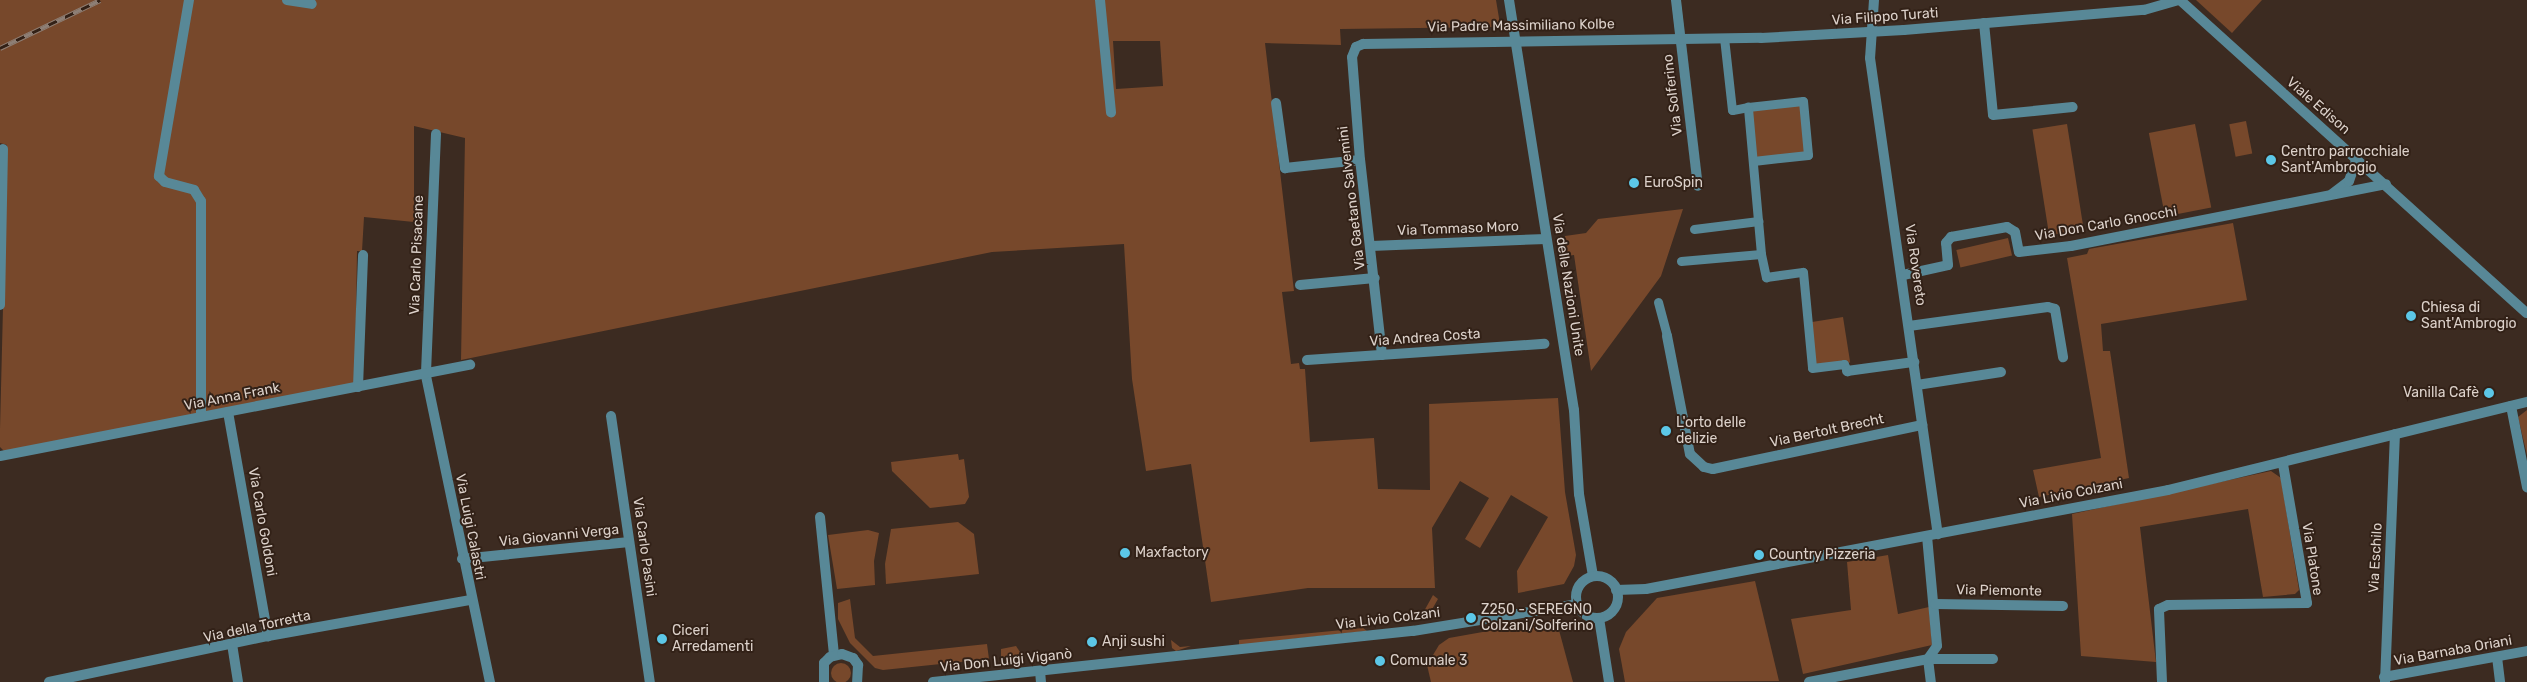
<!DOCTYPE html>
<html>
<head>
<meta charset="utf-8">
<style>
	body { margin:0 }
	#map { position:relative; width:2527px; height:682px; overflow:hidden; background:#3c2b21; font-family:Rubik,sans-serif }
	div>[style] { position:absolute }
	.green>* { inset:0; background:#77482b; transform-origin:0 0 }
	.round { border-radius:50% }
	.pedestrian>* { height:9px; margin:-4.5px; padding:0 4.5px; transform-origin:4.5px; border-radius:4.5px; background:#588897 }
	.minor>* { height:10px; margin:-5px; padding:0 5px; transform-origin:5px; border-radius:5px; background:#588897 }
	.tertiary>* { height:10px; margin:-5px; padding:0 5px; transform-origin:5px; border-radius:5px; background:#588897 }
	.tertiary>.ring { margin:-5px; padding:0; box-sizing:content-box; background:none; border:10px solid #588897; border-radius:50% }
	.rail>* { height:5px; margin-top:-2.5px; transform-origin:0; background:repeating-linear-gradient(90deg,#322117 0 9px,#8d7f76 0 18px); box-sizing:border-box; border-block:1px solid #8d7f76 }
	.dots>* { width:14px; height:14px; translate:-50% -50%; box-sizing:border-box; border:2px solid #322117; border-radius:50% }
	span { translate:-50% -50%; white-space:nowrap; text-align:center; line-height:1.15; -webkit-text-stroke:4px #322117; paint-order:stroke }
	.street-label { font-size:14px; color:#dcd1ca }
	.poi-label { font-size:14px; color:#dcd1ca }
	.left { translate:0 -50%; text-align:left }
	.right { translate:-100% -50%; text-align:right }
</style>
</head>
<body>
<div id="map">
	<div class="green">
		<div style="clip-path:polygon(evenodd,0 0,1496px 0,1500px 24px,1497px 27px,1340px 29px,1341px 45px,1265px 43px,1294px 291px,1282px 292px,1291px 364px,1299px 363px,1300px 369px,1305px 369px,1310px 442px,1374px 438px,1378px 489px,1430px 490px,1429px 404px,1558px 398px,1565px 492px,1576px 555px,1574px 566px,1564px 584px,1518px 593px,1517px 571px,1548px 517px,1511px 495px,1480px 548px,1465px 539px,1489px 498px,1460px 481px,1432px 528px,1435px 588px,1308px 588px,1211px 602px,1191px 464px,1146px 471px,1132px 379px,1124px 244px,992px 252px,461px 360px,465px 138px,414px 126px,414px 222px,364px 217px,362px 251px,357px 251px,355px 384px,4px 451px,0 447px,0 429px,7px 145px,0 143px,0 0,1113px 41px,1160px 41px,1163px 86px,1116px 89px,1113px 41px)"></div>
		<div style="clip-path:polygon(2196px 0,2262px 0,2232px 33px)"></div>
		<div style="left:1803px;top:101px;width:54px;height:55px;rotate:85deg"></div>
		<div style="left:2246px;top:121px;width:33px;height:17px;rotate:79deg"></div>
		<div style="left:2067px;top:124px;width:107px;height:35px;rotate:81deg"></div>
		<div style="left:2195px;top:124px;width:85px;height:47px;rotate:79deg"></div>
		<div style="clip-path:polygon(1683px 209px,1661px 276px,1591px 371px,1574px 255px,1566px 256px,1565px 236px,1586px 233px,1598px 219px)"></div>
		<div style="clip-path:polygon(2233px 223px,2247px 300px,2101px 324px,2103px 351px,2110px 351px,2129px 478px,2039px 497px,2033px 470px,2101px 458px,2067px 258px,2087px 254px,2089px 249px)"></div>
		<div style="left:2008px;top:238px;width:18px;height:53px;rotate:77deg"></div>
		<div style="left:1843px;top:317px;width:46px;height:36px;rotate:81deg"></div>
		<div style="clip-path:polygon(2527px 410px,2527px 455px,2518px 417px)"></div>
		<div style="clip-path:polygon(958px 454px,959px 460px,964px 459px,969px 497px,965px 504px,930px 508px,892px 471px,891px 462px)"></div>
		<div style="clip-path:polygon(2271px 471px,2281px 478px,2299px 590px,2295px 594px,2263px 597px,2248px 509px,2140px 527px,2156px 662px,2081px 656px,2072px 514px)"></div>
		<div style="clip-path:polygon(958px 522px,974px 534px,979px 574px,886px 584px,885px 564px,891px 529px)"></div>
		<div style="clip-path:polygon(868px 530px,879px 533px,874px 561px,875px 585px,837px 589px,828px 535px)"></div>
		<div style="clip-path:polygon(1888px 555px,1898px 614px,1929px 607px,1932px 645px,1803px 674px,1791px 619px,1851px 610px,1847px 562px)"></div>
		<div style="clip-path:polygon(1755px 581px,1779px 681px,1625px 682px,1619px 649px,1626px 632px,1657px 598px)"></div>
		<div style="clip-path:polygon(1433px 595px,1438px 599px,1427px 618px,1410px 621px,1423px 613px)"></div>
		<div style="clip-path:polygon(850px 599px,855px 638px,873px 656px,987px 644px,989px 659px,883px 670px,875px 668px,850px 643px,838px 619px,838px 603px)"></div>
		<div style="clip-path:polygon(1556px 619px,1573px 682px,1431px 682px,1427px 665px,1439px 645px,1449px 638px)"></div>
		<div style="clip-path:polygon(1363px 628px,1367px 631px,1239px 645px,1239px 640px)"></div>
		<div style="clip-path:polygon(1171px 640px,1180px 647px,1191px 646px,1176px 651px,1172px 648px)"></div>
		<div style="clip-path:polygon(1016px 646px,1022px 655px,1001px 658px,1001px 649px)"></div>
		<div class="round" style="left:831px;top:663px;width:20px;height:20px"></div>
	</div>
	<div class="pedestrian">
		<div style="left:1748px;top:107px;width:55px;rotate:-6.2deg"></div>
		<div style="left:1803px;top:101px;width:54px;rotate:84.7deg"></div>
		<div style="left:1808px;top:155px;width:55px;rotate:173.8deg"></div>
		<div style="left:1694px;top:229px;width:65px;rotate:-7deg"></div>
		<div style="left:1761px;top:254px;width:24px;rotate:78deg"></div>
		<div style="left:1766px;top:277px;width:37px;rotate:-8deg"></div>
		<div style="left:1803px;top:272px;width:96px;rotate:84.6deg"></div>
		<div style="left:1812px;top:368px;width:32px;rotate:-7deg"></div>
		<div style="left:1844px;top:364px;width:8px;rotate:67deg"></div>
		<div style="left:1681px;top:261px;width:80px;rotate:-5deg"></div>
		<div style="left:1761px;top:254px;width:148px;rotate:-95.1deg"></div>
		<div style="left:1748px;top:107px;width:16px;rotate:169deg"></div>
		<div style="left:1732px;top:110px;width:72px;rotate:-96.3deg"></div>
		<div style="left:1658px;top:302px;width:35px;rotate:75deg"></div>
	</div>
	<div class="minor">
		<div style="left:189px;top:0;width:179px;rotate:99.7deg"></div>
		<div style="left:159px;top:176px;width:8px;rotate:45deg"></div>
		<div style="left:165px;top:182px;width:30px;rotate:15deg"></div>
		<div style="left:194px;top:190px;width:13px;rotate:58deg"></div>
		<div style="left:201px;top:201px;width:215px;rotate:90deg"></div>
		<div style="left:287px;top:0;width:25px;rotate:9deg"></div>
		<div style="left:1100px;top:0;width:113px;rotate:84.4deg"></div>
		<div style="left:1676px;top:0;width:187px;rotate:83.3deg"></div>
		<div style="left:1874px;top:0;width:58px;rotate:93.9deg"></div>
		<div style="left:1870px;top:58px;width:481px;rotate:81.9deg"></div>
		<div style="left:2180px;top:0;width:467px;rotate:42.1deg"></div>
		<div style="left:1984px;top:23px;width:92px;rotate:84.4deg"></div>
		<div style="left:1993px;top:115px;width:80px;rotate:-5.7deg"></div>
		<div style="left:1276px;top:103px;width:66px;rotate:82.1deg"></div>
		<div style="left:1285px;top:168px;width:75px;rotate:-6.1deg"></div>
		<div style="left:436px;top:134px;width:242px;rotate:92.4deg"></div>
		<div style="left:426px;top:376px;width:313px;rotate:78.2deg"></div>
		<div style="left:2332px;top:194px;width:21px;rotate:-37deg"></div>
		<div style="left:2349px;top:181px;width:24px;rotate:-71deg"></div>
		<div style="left:1371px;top:246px;width:175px;rotate:-2.3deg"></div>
		<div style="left:1903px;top:275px;width:46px;rotate:-12.5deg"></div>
		<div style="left:1948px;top:265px;width:22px;rotate:-95deg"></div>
		<div style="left:1946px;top:243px;width:8px;rotate:-50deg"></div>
		<div style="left:1951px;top:237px;width:57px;rotate:-10.1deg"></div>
		<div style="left:2007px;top:227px;width:9px;rotate:32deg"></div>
		<div style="left:2015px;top:232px;width:20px;rotate:79deg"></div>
		<div style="left:2019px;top:252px;width:52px;rotate:-6.6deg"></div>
		<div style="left:2071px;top:246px;width:321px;rotate:-11.1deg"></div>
		<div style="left:1300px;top:285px;width:75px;rotate:-5.3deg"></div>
		<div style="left:0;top:305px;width:156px;rotate:-88.9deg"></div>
		<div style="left:1909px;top:326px;width:140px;rotate:-7.8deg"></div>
		<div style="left:2048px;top:307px;width:7px;rotate:16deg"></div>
		<div style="left:2055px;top:309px;width:49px;rotate:80.5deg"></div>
		<div style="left:1667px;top:336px;width:120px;rotate:79deg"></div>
		<div style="left:1690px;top:454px;width:19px;rotate:43deg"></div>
		<div style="left:1704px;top:467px;width:9px;rotate:13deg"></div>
		<div style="left:1713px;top:469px;width:214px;rotate:-11.9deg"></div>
		<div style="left:1382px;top:355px;width:196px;rotate:-96.4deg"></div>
		<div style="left:1360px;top:160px;width:103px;rotate:-94.4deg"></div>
		<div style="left:1352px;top:57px;width:11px;rotate:-68deg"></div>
		<div style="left:1356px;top:47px;width:8px;rotate:-23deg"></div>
		<div style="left:1363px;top:44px;width:398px;rotate:-0.9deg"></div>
		<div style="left:1761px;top:38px;width:143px;rotate:-3.2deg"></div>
		<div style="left:1904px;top:30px;width:241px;rotate:-4.8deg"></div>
		<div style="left:2144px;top:10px;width:37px;rotate:-16deg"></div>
		<div style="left:1307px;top:360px;width:238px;rotate:-3.9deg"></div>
		<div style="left:1847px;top:371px;width:68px;rotate:-7.7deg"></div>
		<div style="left:1917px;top:385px;width:85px;rotate:-8.8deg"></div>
		<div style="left:358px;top:387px;width:132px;rotate:-87.8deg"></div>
		<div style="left:2511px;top:406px;width:83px;rotate:78.8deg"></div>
		<div style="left:228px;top:412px;width:228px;rotate:79.9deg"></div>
		<div style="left:611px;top:416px;width:269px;rotate:81.7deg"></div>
		<div style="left:0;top:456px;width:479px;rotate:-11deg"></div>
		<div style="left:820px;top:517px;width:139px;rotate:84.2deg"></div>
		<div style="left:1927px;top:536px;width:110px;rotate:84.8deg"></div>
		<div style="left:1937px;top:646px;width:16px;rotate:125deg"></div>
		<div style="left:1928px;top:659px;width:23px;rotate:83deg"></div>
		<div style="left:462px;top:559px;width:168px;rotate:-5.8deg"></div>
		<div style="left:1616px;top:590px;width:30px;rotate:-2deg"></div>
		<div style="left:1646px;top:589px;width:531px;rotate:-10.74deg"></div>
		<div style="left:2168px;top:490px;width:370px;rotate:-13.8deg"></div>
		<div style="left:1935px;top:604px;width:128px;rotate:0.9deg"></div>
		<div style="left:232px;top:644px;width:38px;rotate:81deg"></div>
		<div style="left:2497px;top:657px;width:25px;rotate:83deg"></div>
		<div style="left:1040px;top:671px;width:11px;rotate:85deg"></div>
		<div style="left:2384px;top:677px;width:145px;rotate:-10.3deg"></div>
		<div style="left:49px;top:682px;width:224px;rotate:-11.9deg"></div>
		<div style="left:268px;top:636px;width:206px;rotate:-10.1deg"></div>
		<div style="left:1809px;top:682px;width:121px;rotate:-10.9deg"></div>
		<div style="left:1928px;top:659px;width:65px"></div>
		<div style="left:2162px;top:682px;width:73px;rotate:-92.4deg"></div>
		<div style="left:2159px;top:609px;width:10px;rotate:-24deg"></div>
		<div style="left:2168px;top:605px;width:139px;rotate:-0.8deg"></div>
		<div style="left:2307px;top:603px;width:141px;rotate:-99.8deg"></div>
		<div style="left:2385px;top:682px;width:248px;rotate:-87.7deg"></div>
	</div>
	<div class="tertiary">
		<div style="left:1509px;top:0;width:415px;rotate:81deg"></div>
		<div style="left:1574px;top:410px;width:84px;rotate:86.6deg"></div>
		<div style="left:1579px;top:494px;width:83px;rotate:80.3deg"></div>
		<div class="ring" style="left:1576px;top:576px;width:32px;height:32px"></div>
		<div style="left:1599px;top:618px;width:65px;rotate:81.1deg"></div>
		<div style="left:824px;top:682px;width:19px;rotate:-90deg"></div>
		<div style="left:824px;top:663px;width:8px;rotate:-45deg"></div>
		<div style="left:830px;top:657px;width:12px;rotate:-14deg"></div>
		<div style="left:842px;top:654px;width:12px;rotate:20deg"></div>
		<div style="left:853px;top:658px;width:9px;rotate:54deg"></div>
		<div style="left:858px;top:665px;width:17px;rotate:93deg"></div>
		<div style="left:933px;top:682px;width:483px;rotate:-6.1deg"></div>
		<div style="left:1413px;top:631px;width:166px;rotate:-9.3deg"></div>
	</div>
	<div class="rail">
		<div style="left:0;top:48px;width:111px;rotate:-25.6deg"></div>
	</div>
	<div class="dots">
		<div style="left:2271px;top:160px;background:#5cc7e7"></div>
		<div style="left:1634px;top:183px;background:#5cc7e7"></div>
		<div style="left:2411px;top:316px;background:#5cc7e7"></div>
		<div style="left:2489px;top:393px;background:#5cc7e7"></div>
		<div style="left:1666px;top:431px;background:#5cc7e7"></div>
		<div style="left:1125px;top:553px;background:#5cc7e7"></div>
		<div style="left:1759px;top:555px;background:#5cc7e7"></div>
		<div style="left:1471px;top:618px;background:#5cc7e7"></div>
		<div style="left:662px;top:639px;background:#5cc7e7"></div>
		<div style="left:1092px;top:642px;background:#5cc7e7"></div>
		<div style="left:1380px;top:661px;background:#5cc7e7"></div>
	</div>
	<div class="street-label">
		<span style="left:1885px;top:17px;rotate:-4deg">Via Filippo Turati</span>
		<span style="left:1521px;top:26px;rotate:-1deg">Via Padre Massimiliano Kolbe</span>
		<span style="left:1673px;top:95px;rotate:-97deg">Via Solferino</span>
		<span style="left:2318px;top:106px;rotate:41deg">Viale Edison</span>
		<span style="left:1352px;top:198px;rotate:-97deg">Via Gaetano Salvemini</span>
		<span style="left:2106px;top:224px;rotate:-10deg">Via Don Carlo Gnocchi</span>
		<span style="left:1458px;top:229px;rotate:-2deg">Via Tommaso Moro</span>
		<span style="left:417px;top:255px;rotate:-88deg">Via Carlo Pisacane</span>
		<span style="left:1915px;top:265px;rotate:82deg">Via Rovereto</span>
		<span style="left:1568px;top:285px;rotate:81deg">Via delle Nazioni Unite</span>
		<span style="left:1425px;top:338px;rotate:-4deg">Via Andrea Costa</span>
		<span style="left:232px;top:397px;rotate:-11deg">Via Anna Frank</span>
		<span style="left:1827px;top:431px;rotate:-12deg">Via Bertolt Brecht</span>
		<span style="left:2071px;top:494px;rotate:-11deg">Via Livio Colzani</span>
		<span style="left:262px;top:522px;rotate:80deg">Via Carlo Goldoni</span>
		<span style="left:470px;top:527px;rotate:79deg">Via Luigi Calastri</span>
		<span style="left:559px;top:536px;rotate:-6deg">Via Giovanni Verga</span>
		<span style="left:644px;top:547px;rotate:82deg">Via Carlo Pasini</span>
		<span style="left:2376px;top:558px;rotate:-87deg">Via Eschilo</span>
		<span style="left:2312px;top:559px;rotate:81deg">Via Platone</span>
		<span style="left:1999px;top:591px;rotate:1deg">Via Piemonte</span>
		<span style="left:1388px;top:619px;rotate:-7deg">Via Livio Colzani</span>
		<span style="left:257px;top:627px;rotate:-12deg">Via della Torretta</span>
		<span style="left:2453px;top:651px;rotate:-10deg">Via Barnaba Oriani</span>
		<span style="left:1006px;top:661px;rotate:-6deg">Via Don Luigi Viganò</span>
	</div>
	<div class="poi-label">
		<span class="left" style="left:2281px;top:160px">Centro parrocchiale<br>Sant'Ambrogio</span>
		<span class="left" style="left:1644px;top:183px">EuroSpin</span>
		<span class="left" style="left:2421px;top:316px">Chiesa di<br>Sant'Ambrogio</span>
		<span class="right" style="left:2479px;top:393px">Vanilla Cafè</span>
		<span class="left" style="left:1676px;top:431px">L'orto delle<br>delizie</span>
		<span class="left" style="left:1135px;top:553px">Maxfactory</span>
		<span class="left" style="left:1769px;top:555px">Country Pizzeria</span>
		<span class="left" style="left:1481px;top:618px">Z250 - SEREGNO<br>Colzani/Solferino</span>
		<span class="left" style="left:672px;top:639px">Ciceri<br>Arredamenti</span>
		<span class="left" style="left:1102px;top:642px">Anji sushi</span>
		<span class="left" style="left:1390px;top:661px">Comunale 3</span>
	</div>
</div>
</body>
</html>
